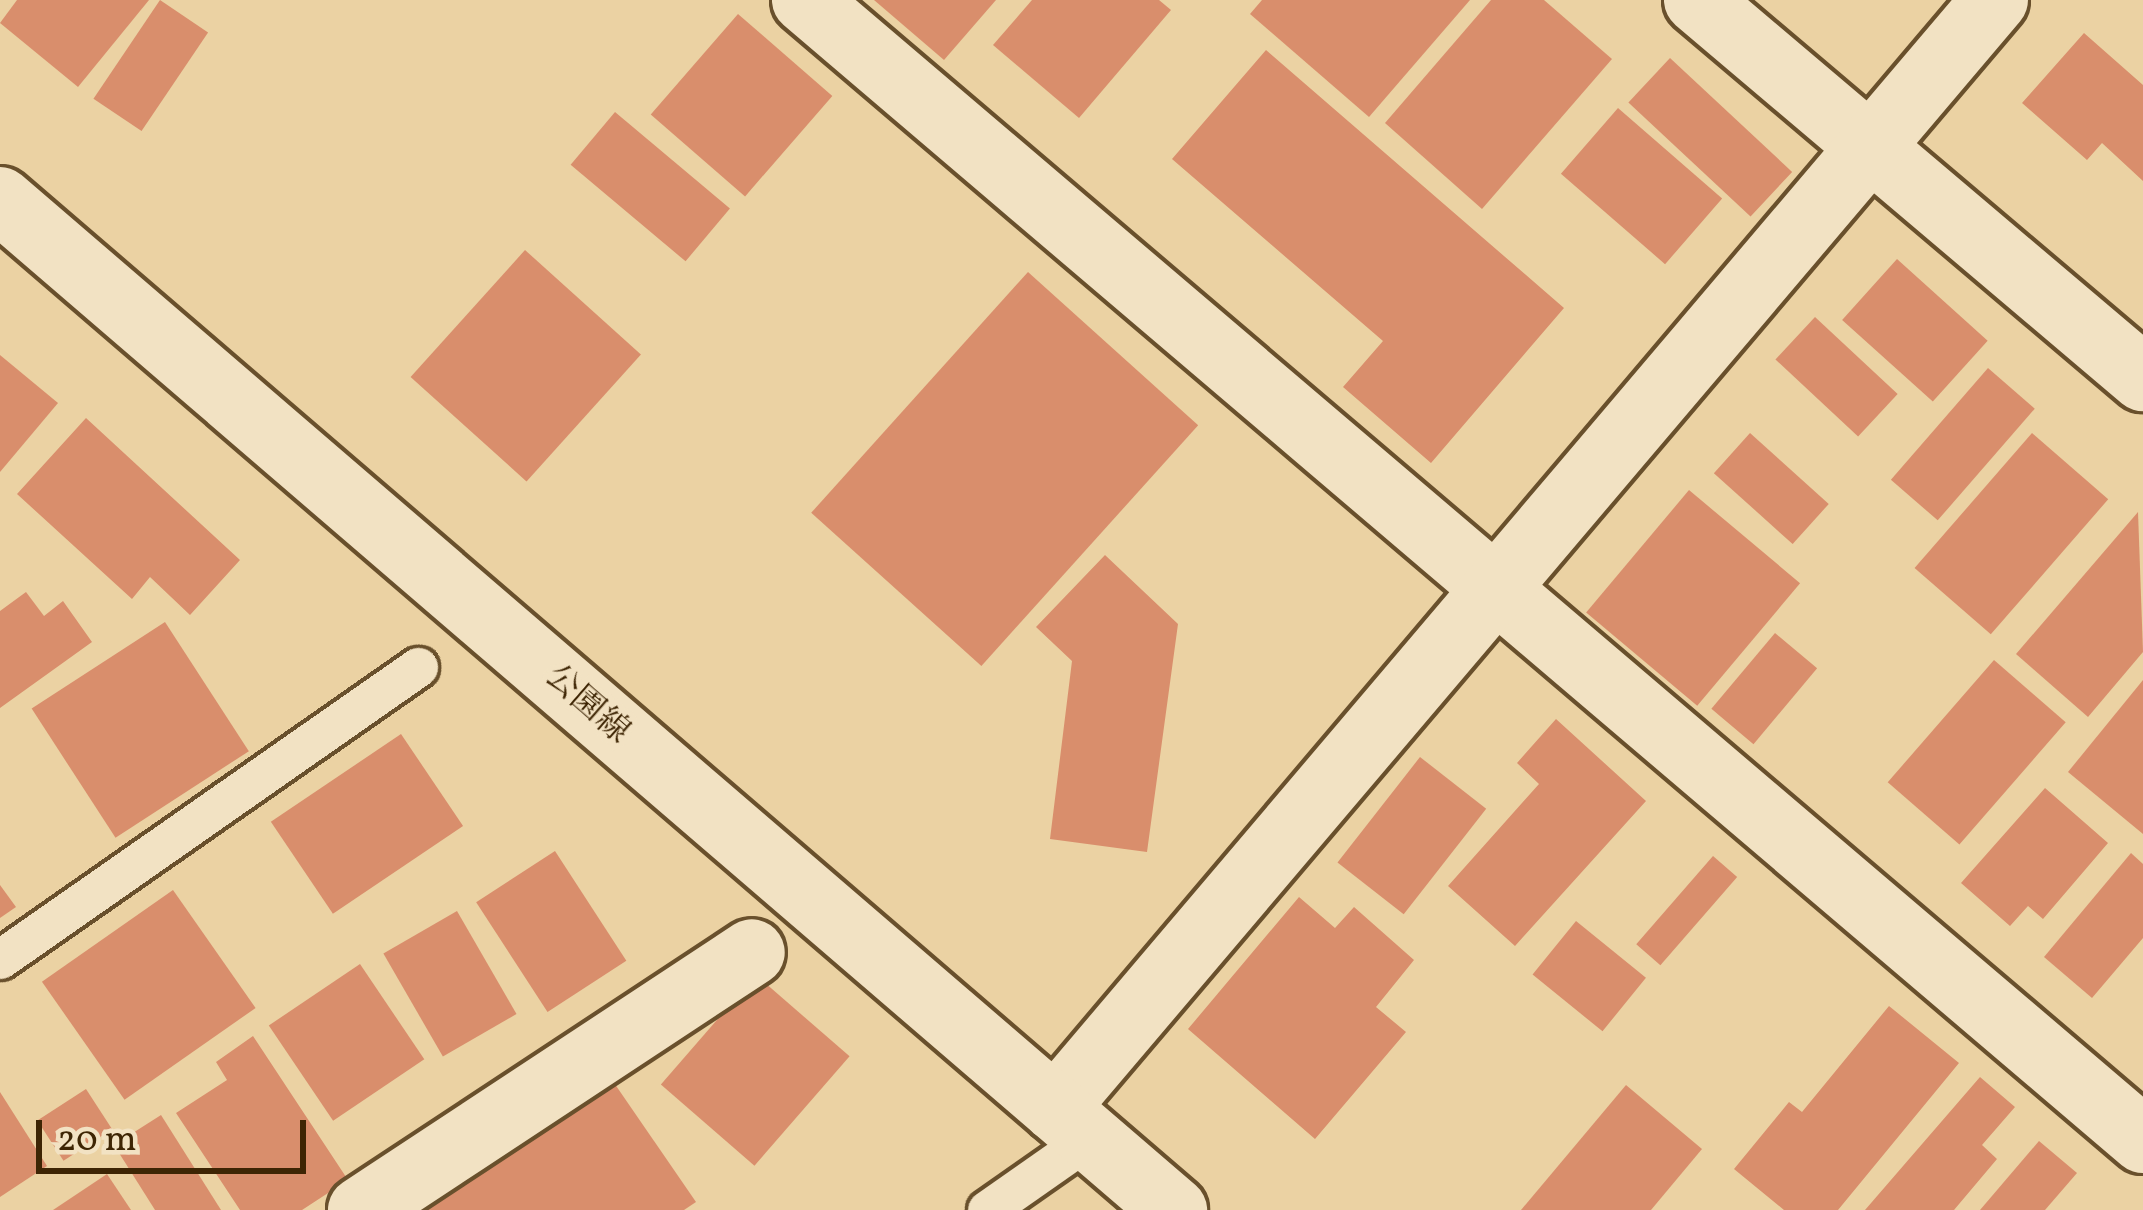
<!DOCTYPE html>
<html>
<head>
<meta charset="utf-8">
<style>
	body { margin:0 }
	#map { position:relative; width:2143px; height:1210px; overflow:hidden; background:#ebd2a3; font-family:Vollkorn,"Noto Serif JP",serif }
	div>[style] { position:absolute }
	.building>* { inset:0; background:#d98e6c; transform-origin:0 0 }
	.roads { filter:drop-shadow(3px 0 #69502c) drop-shadow(-3px 0 #69502c) drop-shadow(0 3px #69502c) drop-shadow(0 -3px #69502c) }
	.lane>* { height:39px; margin:-19.5px; padding:0 19.5px; transform-origin:19.5px; border-radius:19.5px; background:#f2e2c3 }
	.street>* { height:66px; margin:-33px; padding:0 33px; transform-origin:33px; border-radius:33px; background:#f2e2c3 }
	.secondary>* { height:66px; margin:-33px; padding:0 33px; transform-origin:33px; border-radius:33px; background:#f2e2c3 }
	span { translate:-50% -50%; white-space:nowrap; text-align:center; line-height:1.15; -webkit-text-stroke:10px #f2e2c3; paint-order:stroke }
	.street-label { font-size:33px; color:#3e2504 }
	.scale { position:absolute; left:36px; top:1120px; width:270px; height:54px; box-sizing:border-box; border:6px solid #3e2504; border-top:0; padding-left:15px; font-size:36px; line-height:42px; white-space:nowrap; color:#3e2504; -webkit-text-stroke:9px #f2e2c3; paint-order:stroke }
</style>
</head>
<body>
<div id="map">
	<div class="building">
		<div style="clip-path:polygon(17px 0,149px 0,78px 87px,0 23px)"></div>
		<div style="left:160px;top:0;width:58px;height:119px;rotate:34deg"></div>
		<div style="clip-path:polygon(874px 0,996px 0,944px 60px)"></div>
		<div style="clip-path:polygon(1032px 0,1159px 0,1171px 10px,1079px 118px,993px 45px)"></div>
		<div style="clip-path:polygon(1262px 0,1470px 0,1369px 117px,1250px 14px)"></div>
		<div style="clip-path:polygon(1491px 0,1544px 0,1612px 59px,1482px 209px,1385px 123px)"></div>
		<div style="left:738px;top:14px;width:125px;height:133px;rotate:41deg"></div>
		<div style="clip-path:polygon(2084px 33px,2143px 85px,2143px 181px,2102px 143px,2087px 160px,2022px 103px)"></div>
		<div style="clip-path:polygon(1266px 50px,1564px 308px,1431px 463px,1343px 387px,1383px 341px,1172px 159px)"></div>
		<div style="left:1670px;top:58px;width:167px;height:61px;rotate:43deg"></div>
		<div style="left:1618px;top:108px;width:138px;height:87px;rotate:41deg"></div>
		<div style="left:615px;top:112px;width:150px;height:69px;rotate:40deg"></div>
		<div style="left:525px;top:250px;width:156px;height:171px;rotate:42deg"></div>
		<div style="left:1897px;top:259px;width:122px;height:82px;rotate:42deg"></div>
		<div style="left:1028px;top:272px;width:229px;height:324px;rotate:42deg"></div>
		<div style="left:1815px;top:317px;width:113px;height:58px;rotate:43deg"></div>
		<div style="clip-path:polygon(0 355px,58px 403px,0 472px)"></div>
		<div style="left:1988px;top:368px;width:62px;height:148px;rotate:41deg"></div>
		<div style="clip-path:polygon(86px 418px,240px 560px,190px 615px,150px 577px,132px 599px,17px 494px)"></div>
		<div style="left:1750px;top:433px;width:106px;height:54px;rotate:42deg"></div>
		<div style="left:2032px;top:433px;width:101px;height:179px;rotate:41deg"></div>
		<div style="left:1689px;top:490px;width:145px;height:160px;rotate:40deg"></div>
		<div style="clip-path:polygon(2138px 512px,2143px 652px,2088px 717px,2016px 654px)"></div>
		<div style="clip-path:polygon(1105px 555px,1178px 624px,1147px 852px,1050px 839px,1072px 661px,1036px 627px)"></div>
		<div style="clip-path:polygon(26px 592px,44px 616px,63px 601px,92px 642px,0 708px,0 611px)"></div>
		<div style="left:165px;top:622px;width:154px;height:159px;rotate:57deg"></div>
		<div style="left:1775px;top:633px;width:55px;height:99px;rotate:40deg"></div>
		<div style="left:1994px;top:660px;width:95px;height:162px;rotate:41deg"></div>
		<div style="clip-path:polygon(2143px 680px,2143px 834px,2068px 772px)"></div>
		<div style="clip-path:polygon(1556px 719px,1646px 801px,1515px 946px,1448px 886px,1539px 784px,1517px 763px)"></div>
		<div style="left:401px;top:734px;width:111px;height:157px;rotate:56deg"></div>
		<div style="left:1420px;top:757px;width:84px;height:134px;rotate:38deg"></div>
		<div style="clip-path:polygon(2045px 788px,2108px 843px,2043px 919px,2028px 906px,2010px 926px,1961px 883px)"></div>
		<div style="left:555px;top:851px;width:131px;height:94px;rotate:57deg"></div>
		<div style="clip-path:polygon(2131px 853px,2143px 864px,2143px 938px,2092px 998px,2044px 957px)"></div>
		<div style="left:1713px;top:856px;width:32px;height:117px;rotate:41deg"></div>
		<div style="clip-path:polygon(0 885px,16px 907px,0 918px)"></div>
		<div style="left:173px;top:890px;width:144px;height:160px;rotate:55deg"></div>
		<div style="clip-path:polygon(1299px 897px,1335px 928px,1354px 907px,1414px 960px,1376px 1007px,1406px 1032px,1315px 1139px,1188px 1029px)"></div>
		<div style="left:457px;top:911px;width:119px;height:85px;rotate:60deg"></div>
		<div style="left:1576px;top:921px;width:90px;height:69px;rotate:39deg"></div>
		<div style="left:360px;top:964px;width:115px;height:110px;rotate:56deg"></div>
		<div style="left:756px;top:975px;width:124px;height:145px;rotate:41deg"></div>
		<div style="clip-path:polygon(1889px 1006px,1959px 1063px,1838px 1210px,1784px 1210px,1734px 1169px,1789px 1102px,1802px 1112px)"></div>
		<div style="clip-path:polygon(253px 1036px,348px 1180px,302px 1210px,240px 1210px,176px 1113px,227px 1080px,216px 1062px)"></div>
		<div style="clip-path:polygon(610px 1077px,696px 1202px,684px 1210px,418px 1210px)"></div>
		<div style="clip-path:polygon(1980px 1077px,2015px 1107px,1982px 1145px,1997px 1159px,1954px 1210px,1865px 1210px)"></div>
		<div style="clip-path:polygon(1626px 1085px,1702px 1149px,1651px 1210px,1521px 1210px)"></div>
		<div style="left:86px;top:1089px;width:48px;height:58px;rotate:57deg"></div>
		<div style="clip-path:polygon(0 1092px,47px 1166px,0 1197px)"></div>
		<div style="clip-path:polygon(161px 1115px,221px 1210px,155px 1210px,114px 1145px)"></div>
		<div style="clip-path:polygon(2039px 1141px,2077px 1173px,2045px 1210px,1980px 1210px)"></div>
		<div style="clip-path:polygon(107px 1174px,131px 1210px,53px 1210px)"></div>
	</div>
	<div class="roads">
		<div class="lane">
			<div style="left:0;top:959px;width:510px;rotate:-34.94deg"></div>
			<div style="left:987px;top:1210px;width:126px;rotate:-35deg"></div>
		</div>
		<div class="street">
			<div style="left:805px;top:0;width:1758px;rotate:40.43deg"></div>
			<div style="left:1697px;top:0;width:585px;rotate:40.28deg"></div>
			<div style="left:1055px;top:1108px;width:1453px;rotate:-49.69deg"></div>
			<div style="left:361px;top:1210px;width:468px;rotate:-33.4deg"></div>
		</div>
		<div class="secondary">
			<div style="left:0;top:200px;width:1549px;rotate:40.71deg"></div>
		</div>
	</div>
	<div class="street-label">
		<span style="left:586px;top:706px;rotate:41deg">公園線</span>
	</div>
	<div class="scale">20 m</div>
</div>
</body>
</html>
